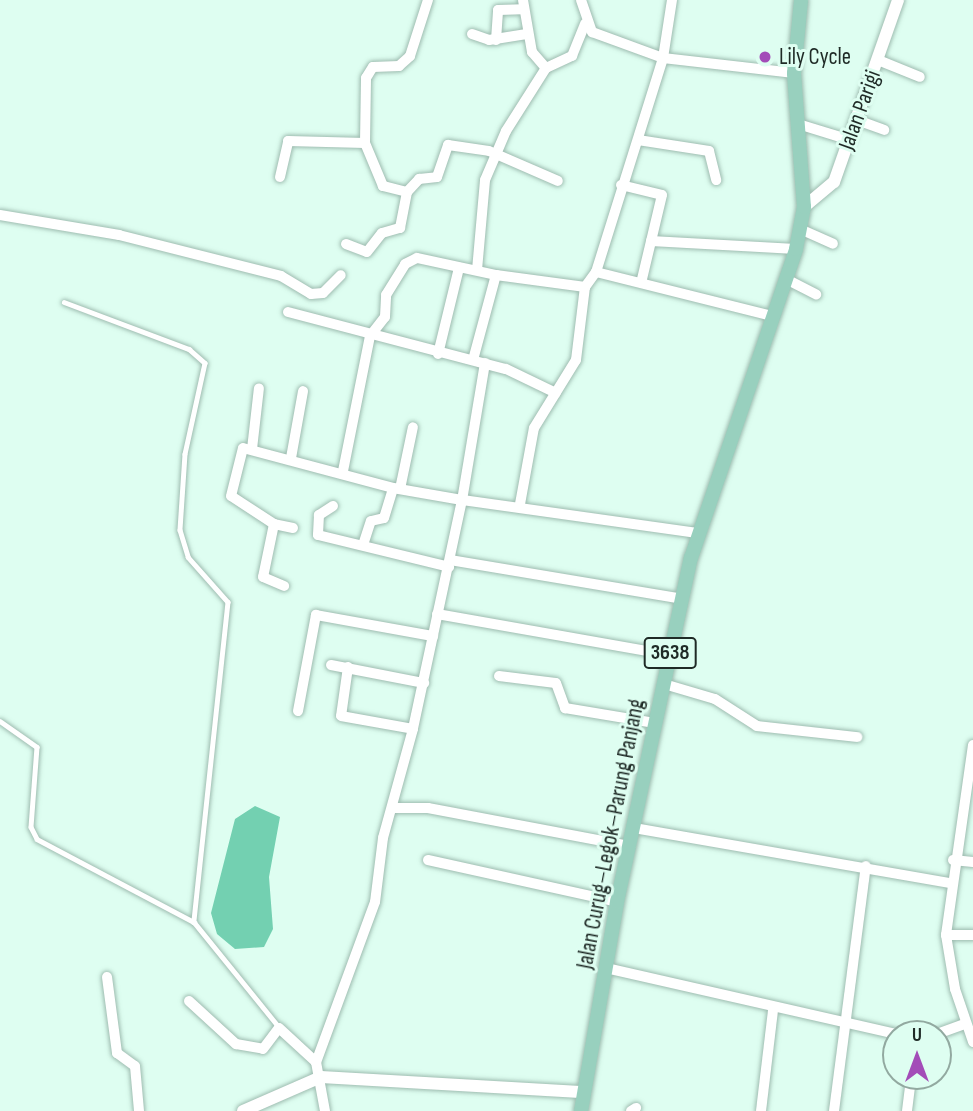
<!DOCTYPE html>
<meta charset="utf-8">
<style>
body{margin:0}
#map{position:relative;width:973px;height:1111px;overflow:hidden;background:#defef1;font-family:"Sofia Sans Condensed",sans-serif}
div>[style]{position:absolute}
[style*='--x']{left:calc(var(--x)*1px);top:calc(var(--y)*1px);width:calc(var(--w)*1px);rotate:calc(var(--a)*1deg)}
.water>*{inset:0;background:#73d0b1}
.roads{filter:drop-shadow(0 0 2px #9ebcb0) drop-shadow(0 0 2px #9ebcb0)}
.lane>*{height:4.5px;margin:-2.25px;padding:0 2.25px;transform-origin:2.25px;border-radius:2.25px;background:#fff}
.street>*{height:10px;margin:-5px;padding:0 5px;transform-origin:5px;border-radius:5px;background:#fff}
.secondary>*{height:12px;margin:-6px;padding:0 6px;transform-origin:6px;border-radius:6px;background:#fff}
.primary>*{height:14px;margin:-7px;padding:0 7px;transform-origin:7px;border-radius:7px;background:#98d0be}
.dots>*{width:19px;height:19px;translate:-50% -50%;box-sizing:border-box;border:4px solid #defef1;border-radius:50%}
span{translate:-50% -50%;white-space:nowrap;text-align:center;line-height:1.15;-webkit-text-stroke:6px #defef1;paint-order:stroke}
.shield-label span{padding:2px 5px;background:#defef1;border:2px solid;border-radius:5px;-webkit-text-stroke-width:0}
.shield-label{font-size:21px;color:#1f2a26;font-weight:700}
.poi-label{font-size:23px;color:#1f2a26}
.left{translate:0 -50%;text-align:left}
.street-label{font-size:23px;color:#1f2a26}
.north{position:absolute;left:882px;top:1020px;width:70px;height:70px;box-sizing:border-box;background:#defef1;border:2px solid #92a9a0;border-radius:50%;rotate:0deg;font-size:19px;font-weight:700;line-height:28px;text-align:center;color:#1f2a26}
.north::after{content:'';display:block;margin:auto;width:24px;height:32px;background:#a34cb8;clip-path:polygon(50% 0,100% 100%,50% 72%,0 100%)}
</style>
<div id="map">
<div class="water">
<div style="clip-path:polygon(255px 806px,280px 817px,269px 877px,273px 929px,264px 947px,235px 949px,217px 934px,211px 913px,235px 819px)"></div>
</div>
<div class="roads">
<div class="lane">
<div style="--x:64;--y:302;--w:134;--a:20.6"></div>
<div style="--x:189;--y:349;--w:21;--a:41"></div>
<div style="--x:205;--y:363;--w:93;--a:102.4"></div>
<div style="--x:185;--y:454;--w:76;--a:93.8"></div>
<div style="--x:180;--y:530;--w:28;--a:73"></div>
<div style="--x:188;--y:557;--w:60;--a:48.4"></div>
<div style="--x:228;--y:602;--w:322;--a:96.1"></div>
<div style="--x:0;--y:721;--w:45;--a:35.1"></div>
<div style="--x:37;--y:747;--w:80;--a:94.3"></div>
<div style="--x:31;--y:827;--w:13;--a:63"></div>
<div style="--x:37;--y:839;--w:178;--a:27.9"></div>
<div style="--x:194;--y:922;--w:135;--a:51"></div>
</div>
<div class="street">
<div style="--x:523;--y:0;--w:53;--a:80.2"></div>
<div style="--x:532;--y:52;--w:21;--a:49"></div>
<div style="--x:546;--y:68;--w:29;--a:-25"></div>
<div style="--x:572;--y:56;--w:35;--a:-68"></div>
<div style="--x:581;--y:0;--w:34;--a:71"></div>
<div style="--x:592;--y:32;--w:76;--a:20.1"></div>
<div style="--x:663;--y:58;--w:132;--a:6.5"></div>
<div style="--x:472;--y:34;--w:18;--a:19"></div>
<div style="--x:489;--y:40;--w:38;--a:-9"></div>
<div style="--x:496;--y:40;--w:30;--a:-86"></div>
<div style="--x:498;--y:10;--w:24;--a:-2"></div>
<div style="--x:878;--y:60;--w:45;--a:22"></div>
<div style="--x:857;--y:120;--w:29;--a:20"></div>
<div style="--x:798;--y:124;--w:54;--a:17.1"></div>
<div style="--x:638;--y:140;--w:72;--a:8.8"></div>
<div style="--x:709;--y:151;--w:30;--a:76"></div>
<div style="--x:280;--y:177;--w:37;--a:-77"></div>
<div style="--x:288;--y:141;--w:77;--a:1.5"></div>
<div style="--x:621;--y:185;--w:42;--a:13.7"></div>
<div style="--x:662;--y:195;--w:90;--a:103.4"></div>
<div style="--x:407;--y:192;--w:25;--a:-166"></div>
<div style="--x:383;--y:186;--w:47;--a:-112.7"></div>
<div style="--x:365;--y:143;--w:65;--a:-89.1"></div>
<div style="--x:366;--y:78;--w:13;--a:-58"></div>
<div style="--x:373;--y:67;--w:26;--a:-2"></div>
<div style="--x:399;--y:66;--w:15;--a:-42"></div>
<div style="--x:410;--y:56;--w:59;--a:-72.2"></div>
<div style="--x:0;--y:215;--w:121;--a:9.5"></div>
<div style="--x:119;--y:235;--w:167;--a:14.2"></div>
<div style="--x:281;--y:276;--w:35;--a:31"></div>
<div style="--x:311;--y:294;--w:12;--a:-5"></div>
<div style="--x:323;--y:293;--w:25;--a:-45"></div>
<div style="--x:800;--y:229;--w:36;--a:24"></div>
<div style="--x:651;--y:241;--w:145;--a:3.2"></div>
<div style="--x:346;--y:244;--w:22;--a:21"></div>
<div style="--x:367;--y:252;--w:24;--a:-52"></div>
<div style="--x:382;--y:233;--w:19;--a:-16"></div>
<div style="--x:400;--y:228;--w:37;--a:-79"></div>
<div style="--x:407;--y:192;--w:18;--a:-47"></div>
<div style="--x:419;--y:179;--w:18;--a:-6"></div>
<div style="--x:437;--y:177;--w:34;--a:-71"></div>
<div style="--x:448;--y:145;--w:41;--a:8.3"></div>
<div style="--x:489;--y:151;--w:75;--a:23.5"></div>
<div style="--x:477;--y:270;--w:90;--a:-84.9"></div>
<div style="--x:485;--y:180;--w:53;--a:-66.8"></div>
<div style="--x:506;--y:131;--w:75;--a:-57.6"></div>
<div style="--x:596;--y:272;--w:182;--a:14"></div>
<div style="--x:786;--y:279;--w:34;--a:27"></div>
<div style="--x:288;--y:312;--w:225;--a:14.7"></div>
<div style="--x:506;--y:369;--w:55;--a:25.6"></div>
<div style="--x:438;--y:354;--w:89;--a:-76.3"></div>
<div style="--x:473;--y:360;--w:88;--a:-74.9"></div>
<div style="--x:496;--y:275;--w:90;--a:7.7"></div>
<div style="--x:585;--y:287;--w:19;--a:-54"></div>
<div style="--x:596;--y:272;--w:224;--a:-72.6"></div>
<div style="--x:663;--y:58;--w:59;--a:-81.2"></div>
<div style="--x:485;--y:363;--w:139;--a:99.5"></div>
<div style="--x:462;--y:500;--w:238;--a:8"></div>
<div style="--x:252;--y:449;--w:61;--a:-83.5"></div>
<div style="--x:291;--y:458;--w:68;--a:-79.8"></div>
<div style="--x:343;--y:471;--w:138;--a:-78.7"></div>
<div style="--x:370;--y:336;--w:24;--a:-52"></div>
<div style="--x:385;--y:317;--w:22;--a:-87"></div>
<div style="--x:386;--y:295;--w:36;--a:-58"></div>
<div style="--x:405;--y:264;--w:13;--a:-27"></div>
<div style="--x:417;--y:258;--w:81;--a:12.1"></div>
<div style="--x:400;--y:489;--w:63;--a:-78.2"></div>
<div style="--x:520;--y:504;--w:77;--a:-79.6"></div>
<div style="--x:534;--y:428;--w:80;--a:-58.3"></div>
<div style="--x:576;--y:360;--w:74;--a:-83"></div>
<div style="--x:333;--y:506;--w:17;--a:147"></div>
<div style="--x:319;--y:515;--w:20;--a:93"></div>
<div style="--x:318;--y:535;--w:135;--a:13.7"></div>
<div style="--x:274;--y:524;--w:54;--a:101.7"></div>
<div style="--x:263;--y:577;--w:23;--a:23"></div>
<div style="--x:293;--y:528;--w:19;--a:-168"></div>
<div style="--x:274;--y:524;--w:51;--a:-146.9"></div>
<div style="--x:231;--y:496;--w:49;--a:-76"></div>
<div style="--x:243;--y:448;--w:155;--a:14.9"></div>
<div style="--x:393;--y:488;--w:70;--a:9.9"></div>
<div style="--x:462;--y:500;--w:234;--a:102.1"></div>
<div style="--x:413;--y:729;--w:113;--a:105.4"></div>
<div style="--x:383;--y:838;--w:64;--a:97.1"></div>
<div style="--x:375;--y:902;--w:171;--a:110.2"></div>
<div style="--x:316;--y:1062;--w:50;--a:79.6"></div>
<div style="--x:363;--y:545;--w:25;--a:-72"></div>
<div style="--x:371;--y:521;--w:13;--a:-13"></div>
<div style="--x:384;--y:518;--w:31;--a:-73"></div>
<div style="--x:450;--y:560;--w:235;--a:9.5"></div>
<div style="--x:437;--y:614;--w:237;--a:10"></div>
<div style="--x:331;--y:665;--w:95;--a:11"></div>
<div style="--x:348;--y:667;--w:49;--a:98.1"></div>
<div style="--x:341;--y:716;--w:73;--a:10.2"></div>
<div style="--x:499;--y:676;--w:57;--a:7"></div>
<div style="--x:556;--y:683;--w:27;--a:70"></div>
<div style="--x:565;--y:708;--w:91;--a:9.5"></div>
<div style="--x:664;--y:684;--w:53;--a:16.4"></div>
<div style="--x:715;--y:699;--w:50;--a:32.7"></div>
<div style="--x:757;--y:726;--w:101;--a:6.3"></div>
<div style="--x:298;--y:711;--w:98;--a:-79.4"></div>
<div style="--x:316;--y:615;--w:119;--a:10.2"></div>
<div style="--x:973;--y:745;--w:192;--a:98.1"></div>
<div style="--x:946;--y:935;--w:55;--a:80.5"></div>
<div style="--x:955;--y:989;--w:56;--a:71.2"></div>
<div style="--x:392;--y:808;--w:36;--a:0"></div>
<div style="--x:428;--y:808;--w:206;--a:10.7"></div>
<div style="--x:634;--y:828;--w:321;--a:9.9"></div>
<div style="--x:428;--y:860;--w:194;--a:12.5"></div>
<div style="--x:953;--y:860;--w:20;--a:6"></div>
<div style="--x:946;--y:935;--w:27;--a:0"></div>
<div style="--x:606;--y:968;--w:297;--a:12.8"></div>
<div style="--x:107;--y:977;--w:77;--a:82.5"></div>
<div style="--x:117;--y:1053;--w:22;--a:36"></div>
<div style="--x:135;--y:1066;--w:45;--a:84.9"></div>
<div style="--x:189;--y:1001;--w:64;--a:42.5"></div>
<div style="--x:236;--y:1044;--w:27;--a:10"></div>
<div style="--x:263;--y:1049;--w:26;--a:-53"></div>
<div style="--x:279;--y:1028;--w:50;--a:42.6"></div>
<div style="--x:937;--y:1034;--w:30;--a:-20"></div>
<div style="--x:631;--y:1111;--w:6;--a:-31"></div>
<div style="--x:761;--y:1111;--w:102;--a:-83.2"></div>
<div style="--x:834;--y:1111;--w:247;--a:-82.6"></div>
<div style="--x:907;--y:1111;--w:35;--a:-83"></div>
</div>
<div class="secondary">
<div style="--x:804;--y:207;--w:39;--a:-40"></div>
<div style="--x:834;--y:182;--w:193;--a:-70.6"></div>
<div style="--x:243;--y:1111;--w:85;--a:-23.6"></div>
<div style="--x:321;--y:1077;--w:264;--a:3.3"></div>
</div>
<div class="primary">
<div style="--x:581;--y:1111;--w:212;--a:-80.2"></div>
<div style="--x:617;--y:902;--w:352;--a:-77.9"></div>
<div style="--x:691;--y:558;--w:326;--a:-71.2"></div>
<div style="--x:796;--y:249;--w:43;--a:-79.2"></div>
<div style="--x:804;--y:207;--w:134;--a:-94.3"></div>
<div style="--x:794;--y:73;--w:73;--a:-84.5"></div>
</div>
</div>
<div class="dots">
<div style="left:765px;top:57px;background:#a34cb8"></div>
</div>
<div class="shield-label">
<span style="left:670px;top:653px">3638</span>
</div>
<div class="poi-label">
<span class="left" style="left:779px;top:57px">Lily Cycle</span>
</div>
<div class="street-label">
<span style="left:860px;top:110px;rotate:-70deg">Jalan Parigi</span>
<span style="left:611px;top:834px;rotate:-79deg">Jalan Curug–Legok–Parung Panjang</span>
</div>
<div class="north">U</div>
</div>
